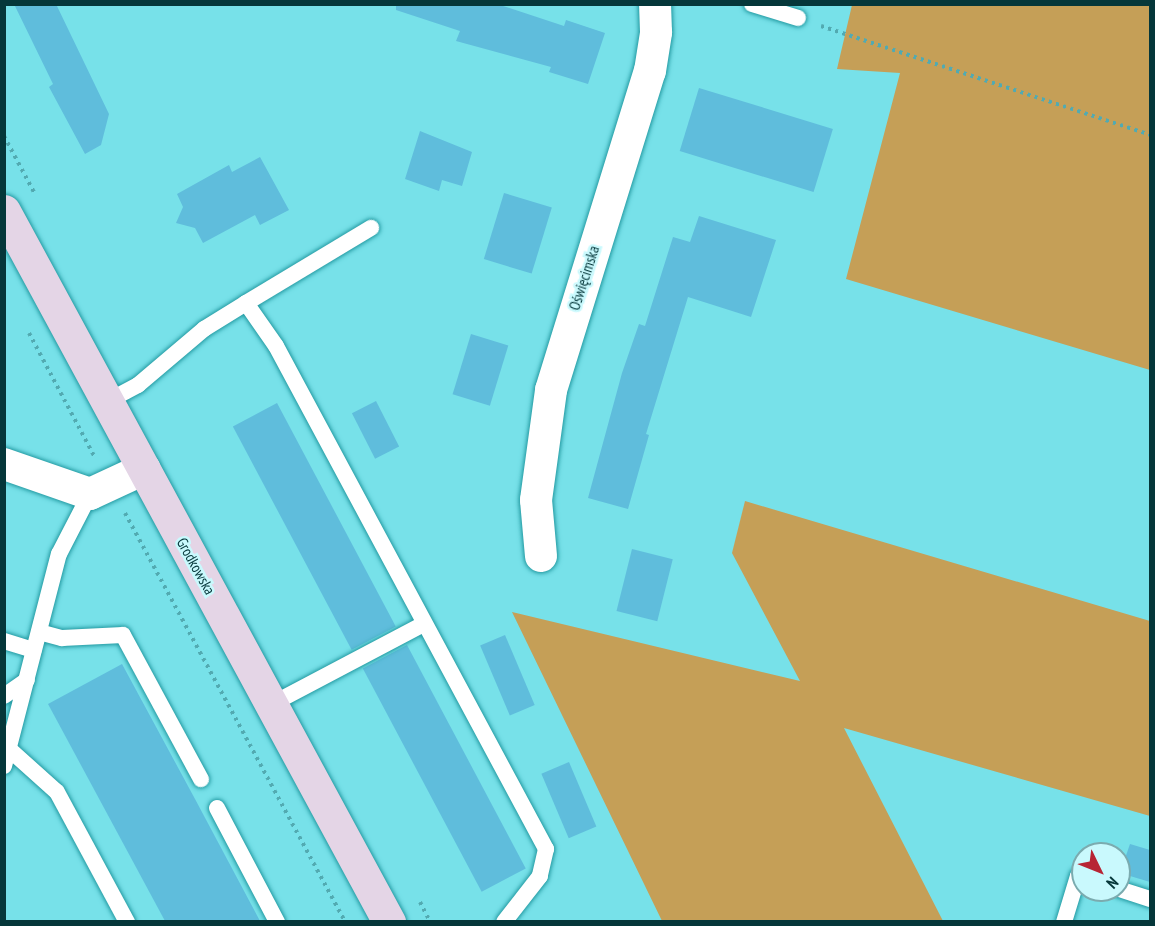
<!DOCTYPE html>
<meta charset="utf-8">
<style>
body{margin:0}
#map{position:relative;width:1155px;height:926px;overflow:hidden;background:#77e1e9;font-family:"PT Sans Narrow",sans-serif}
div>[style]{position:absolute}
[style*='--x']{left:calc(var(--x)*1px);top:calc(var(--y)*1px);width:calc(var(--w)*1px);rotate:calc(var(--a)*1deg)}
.green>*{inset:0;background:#c59f57}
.building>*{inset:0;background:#5fbddc;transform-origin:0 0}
.path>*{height:4px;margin-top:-2px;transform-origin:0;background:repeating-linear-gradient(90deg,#52aab1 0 3px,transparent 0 7.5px)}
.roads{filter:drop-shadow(0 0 2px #239aa2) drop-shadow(0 0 2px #239aa2)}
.service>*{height:16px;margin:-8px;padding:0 8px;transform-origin:8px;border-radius:8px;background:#fff}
.minor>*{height:32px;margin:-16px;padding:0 16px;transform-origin:16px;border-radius:16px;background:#fff}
.secondary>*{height:33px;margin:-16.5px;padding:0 16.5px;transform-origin:16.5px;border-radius:16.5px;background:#e4d5e6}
span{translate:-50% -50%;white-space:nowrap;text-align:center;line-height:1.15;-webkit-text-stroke:5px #c9f9fd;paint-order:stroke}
.street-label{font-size:15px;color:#05373a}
.frame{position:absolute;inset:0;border:6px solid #05373a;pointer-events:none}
.north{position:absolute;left:1071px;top:842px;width:60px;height:60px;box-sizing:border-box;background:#c9f9fd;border:2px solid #7babaf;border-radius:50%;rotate:133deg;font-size:16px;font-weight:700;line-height:24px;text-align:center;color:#05373a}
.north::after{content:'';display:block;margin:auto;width:21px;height:27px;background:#b72534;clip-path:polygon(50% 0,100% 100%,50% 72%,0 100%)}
</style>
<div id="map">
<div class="green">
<div style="clip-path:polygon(852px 5px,1150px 5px,1150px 370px,846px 279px,900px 73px,837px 69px)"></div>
<div style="clip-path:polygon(745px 501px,1150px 621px,1150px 816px,844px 728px,943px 921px,662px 921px,512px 612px,800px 681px,732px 553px)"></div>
</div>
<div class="building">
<div style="clip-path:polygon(14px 4px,56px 4px,109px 114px,101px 145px,85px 154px,49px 87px,53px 84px)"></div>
<div style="clip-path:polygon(396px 4px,497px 4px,564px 26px,566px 20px,605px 33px,588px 84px,549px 72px,551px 67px,456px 41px,460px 31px,396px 10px)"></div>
<div style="left:699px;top:88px;width:140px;height:66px;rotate:17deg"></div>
<div style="clip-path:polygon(420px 131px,472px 152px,462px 186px,442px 180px,439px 191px,405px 179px)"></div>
<div style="clip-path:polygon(260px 157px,289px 210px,260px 225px,255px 215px,203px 243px,195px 228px,176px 223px,183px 207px,177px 194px,229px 165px,232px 172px)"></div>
<div style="left:504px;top:193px;width:50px;height:69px;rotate:17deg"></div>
<div style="clip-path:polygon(699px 216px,776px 240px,751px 317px,688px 297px,646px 434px,649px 435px,628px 509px,588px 498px,622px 373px,639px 324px,645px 326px,673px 237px,690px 242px)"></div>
<div style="left:471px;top:334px;width:39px;height:63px;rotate:17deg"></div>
<div style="left:376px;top:401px;width:51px;height:27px;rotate:63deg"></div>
<div style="left:277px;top:403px;width:253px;height:50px;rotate:62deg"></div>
<div style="left:632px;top:549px;width:42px;height:64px;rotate:14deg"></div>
<div style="left:505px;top:635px;width:76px;height:27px;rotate:67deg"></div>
<div style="left:407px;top:645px;width:253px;height:50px;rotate:62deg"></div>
<div style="clip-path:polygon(122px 664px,195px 799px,260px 921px,165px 921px,48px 704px)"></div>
<div style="left:569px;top:762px;width:70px;height:30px;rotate:67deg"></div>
<div style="clip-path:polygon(1130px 844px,1150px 850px,1150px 882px,1120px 873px)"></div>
</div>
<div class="path">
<div style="--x:821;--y:26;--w:347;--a:18.3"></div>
<div style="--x:4;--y:136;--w:66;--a:61.9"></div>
<div style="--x:29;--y:333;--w:139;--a:62.1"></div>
<div style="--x:125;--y:513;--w:464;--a:61.7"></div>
<div style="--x:420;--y:902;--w:22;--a:63"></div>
</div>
<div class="roads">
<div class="service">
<div style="--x:752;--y:4;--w:48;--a:16.9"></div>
<div style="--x:246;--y:303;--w:146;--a:-31"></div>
<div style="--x:108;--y:401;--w:34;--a:-28"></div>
<div style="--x:138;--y:385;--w:87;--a:-40.3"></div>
<div style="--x:204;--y:329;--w:49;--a:-31.8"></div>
<div style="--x:246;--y:303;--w:52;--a:55.1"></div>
<div style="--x:276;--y:346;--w:571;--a:61.77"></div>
<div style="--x:546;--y:849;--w:28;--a:103"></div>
<div style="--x:540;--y:876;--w:58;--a:128"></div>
<div style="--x:39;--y:632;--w:24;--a:15"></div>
<div style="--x:62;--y:638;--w:61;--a:-2.8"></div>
<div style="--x:123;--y:635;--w:164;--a:61.6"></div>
<div style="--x:4;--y:641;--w:31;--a:17"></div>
<div style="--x:4;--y:696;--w:28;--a:-35"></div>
<div style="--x:272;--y:704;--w:172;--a:-27.8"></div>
<div style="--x:9;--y:749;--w:64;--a:41.9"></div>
<div style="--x:57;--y:792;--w:148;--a:61.7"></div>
<div style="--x:4;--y:766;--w:219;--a:-75.5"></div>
<div style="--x:59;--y:554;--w:68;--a:-62.7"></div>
<div style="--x:217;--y:808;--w:129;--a:62.2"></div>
<div style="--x:1119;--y:889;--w:33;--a:18"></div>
<div style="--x:1064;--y:922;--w:48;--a:-73.1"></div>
<div style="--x:1078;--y:876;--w:5;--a:22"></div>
</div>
<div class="minor">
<div style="--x:4;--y:464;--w:91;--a:19.2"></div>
<div style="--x:90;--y:494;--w:60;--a:-24.8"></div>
<div style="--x:541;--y:556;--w:56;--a:-95.1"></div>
<div style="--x:536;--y:500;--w:111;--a:-82.2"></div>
<div style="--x:551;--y:390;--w:334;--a:-72.8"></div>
<div style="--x:650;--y:71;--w:39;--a:-81"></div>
<div style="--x:656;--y:32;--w:28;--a:-92"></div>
</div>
<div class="secondary">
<div style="--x:4;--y:211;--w:809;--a:61.56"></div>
</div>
</div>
<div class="street-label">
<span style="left:584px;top:278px;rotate:-72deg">Oświęcimska</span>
<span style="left:196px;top:566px;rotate:61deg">Grodkowska</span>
</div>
<div class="frame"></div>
<div class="north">N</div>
</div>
